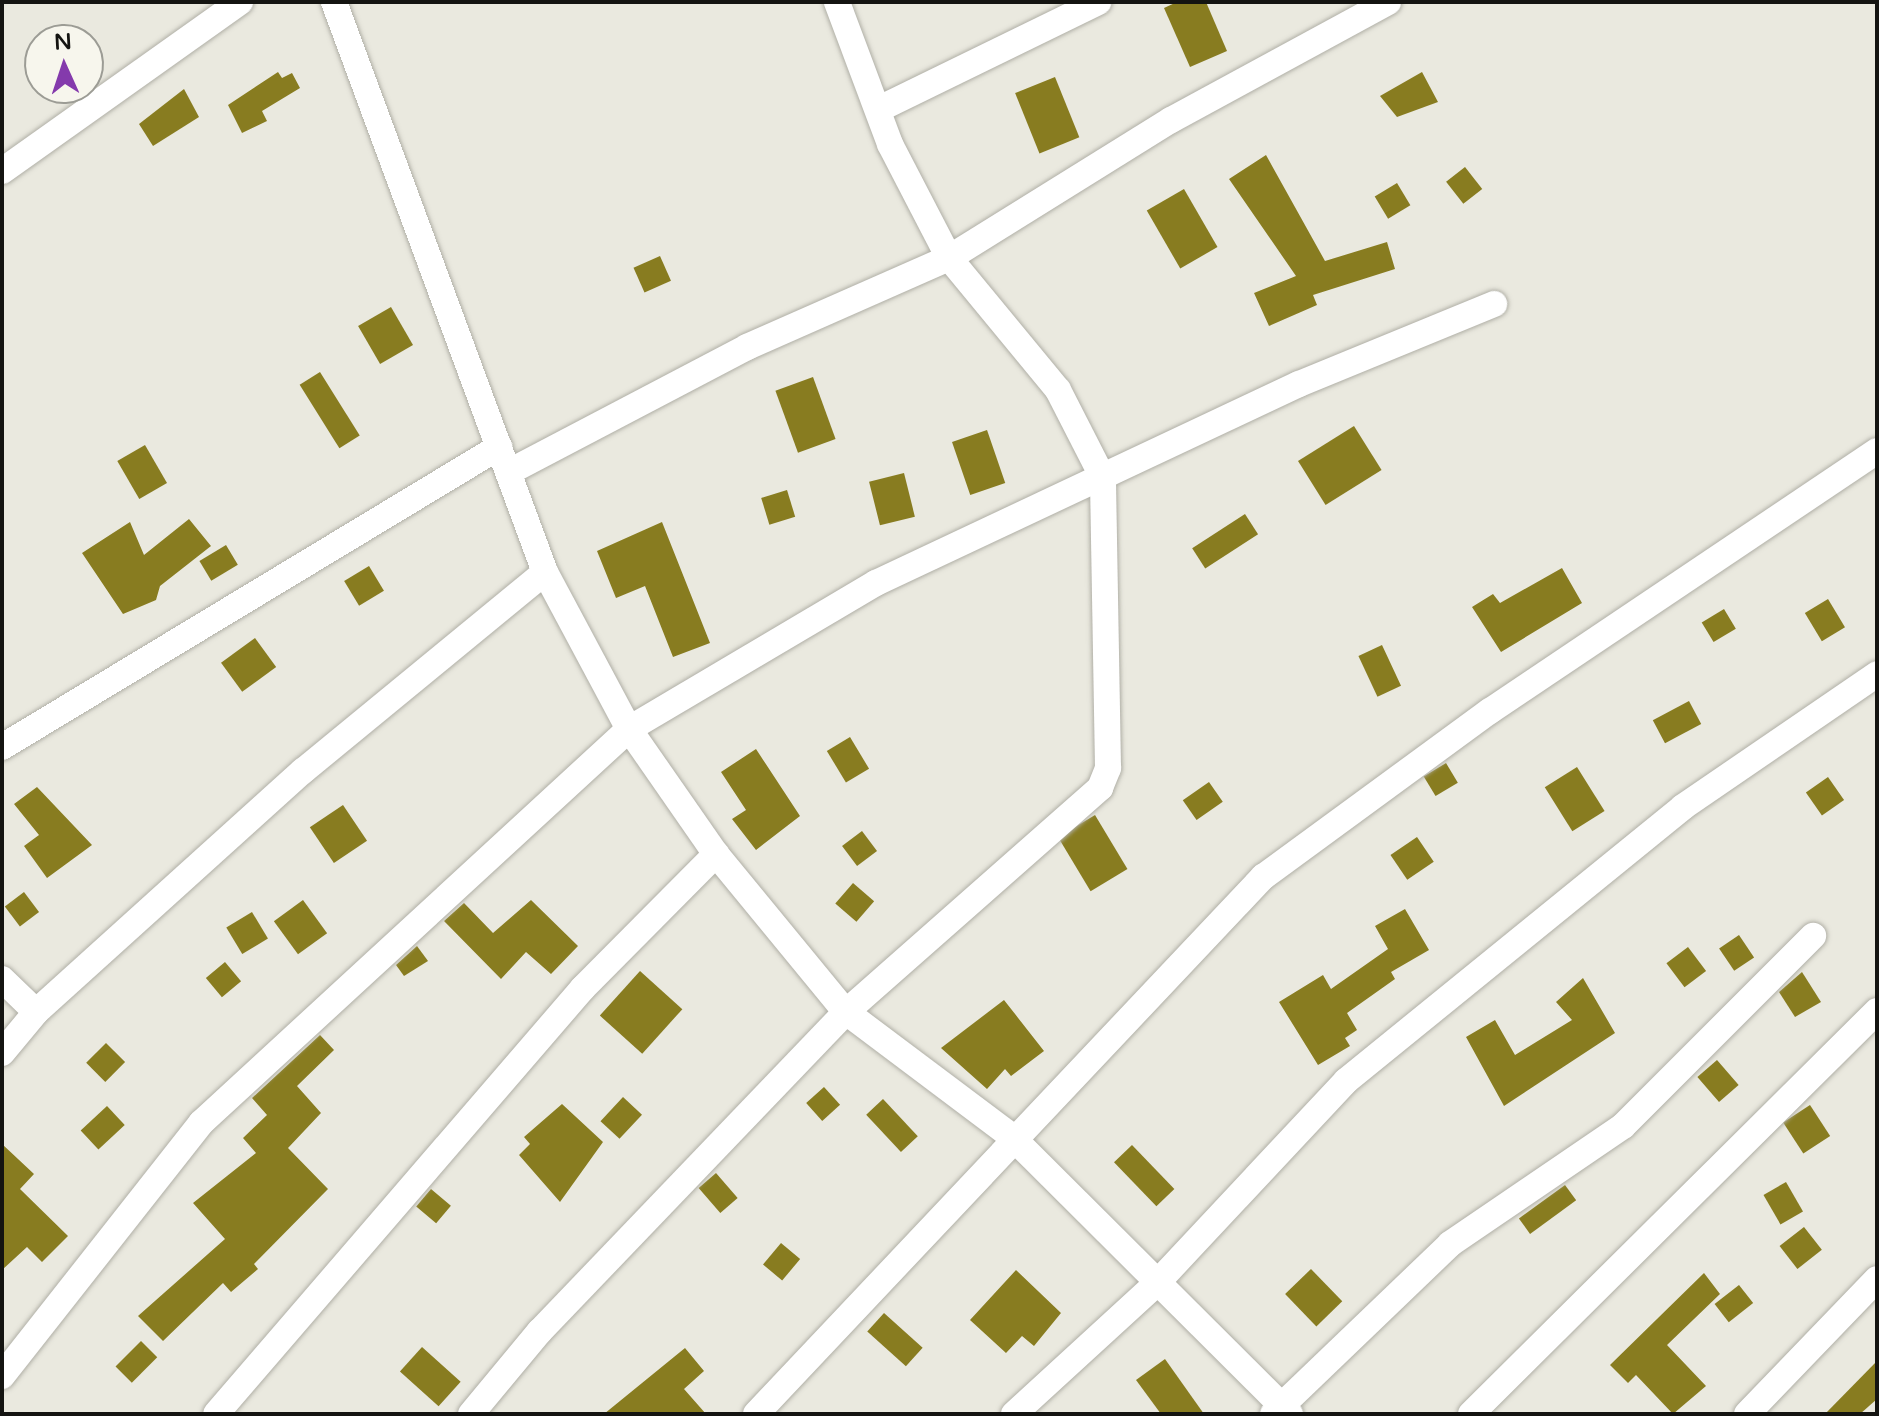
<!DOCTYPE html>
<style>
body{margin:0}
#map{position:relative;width:1879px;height:1416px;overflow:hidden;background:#eae9df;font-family:"Varela Round",sans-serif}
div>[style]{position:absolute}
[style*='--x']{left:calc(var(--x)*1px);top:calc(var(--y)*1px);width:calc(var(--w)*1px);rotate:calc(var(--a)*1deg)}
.building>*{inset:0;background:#887c20;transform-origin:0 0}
.roads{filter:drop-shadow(0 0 2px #b0afa6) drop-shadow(0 0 2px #b0afa6)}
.street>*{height:26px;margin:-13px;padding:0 13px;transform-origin:13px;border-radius:13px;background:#fff}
span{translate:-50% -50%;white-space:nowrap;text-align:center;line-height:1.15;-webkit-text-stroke:8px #f7f6ed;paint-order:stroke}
.frame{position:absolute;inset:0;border:4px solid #141411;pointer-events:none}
.north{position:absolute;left:24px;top:24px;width:80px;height:80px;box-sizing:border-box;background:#f7f6ed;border:2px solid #9c9c95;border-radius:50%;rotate:357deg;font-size:22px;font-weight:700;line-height:32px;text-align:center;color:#141411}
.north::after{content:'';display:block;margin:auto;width:28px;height:36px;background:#843aac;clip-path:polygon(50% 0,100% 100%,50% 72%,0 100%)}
</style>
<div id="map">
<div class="building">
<div style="clip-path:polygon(1177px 2px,1206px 2px,1227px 51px,1190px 67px,1164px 8px)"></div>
<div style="clip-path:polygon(278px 72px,282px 78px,292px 73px,300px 88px,262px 111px,267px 121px,242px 133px,228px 105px)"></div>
<div style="clip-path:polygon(1422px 72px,1438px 102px,1397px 117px,1380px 96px)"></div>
<div style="left:1055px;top:77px;width:65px;height:43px;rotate:68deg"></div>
<div style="clip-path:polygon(184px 89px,199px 117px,153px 146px,139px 124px)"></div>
<div style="clip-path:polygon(1266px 155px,1325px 261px,1387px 242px,1395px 269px,1313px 295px,1317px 305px,1269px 326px,1254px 293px,1296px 276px,1229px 179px)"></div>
<div style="left:1465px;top:167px;width:28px;height:24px;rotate:52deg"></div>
<div style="left:1397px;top:183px;width:26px;height:26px;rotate:59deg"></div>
<div style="left:1184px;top:189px;width:67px;height:43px;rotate:60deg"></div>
<div style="left:660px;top:256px;width:27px;height:29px;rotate:66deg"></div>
<div style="left:391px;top:307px;width:44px;height:38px;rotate:60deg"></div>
<div style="left:320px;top:372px;width:75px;height:24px;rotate:58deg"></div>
<div style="left:813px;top:377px;width:66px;height:40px;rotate:70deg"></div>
<div style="left:1354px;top:426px;width:52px;height:66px;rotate:58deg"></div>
<div style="left:987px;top:430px;width:56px;height:37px;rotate:71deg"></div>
<div style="left:145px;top:445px;width:44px;height:32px;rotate:60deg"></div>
<div style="left:904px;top:473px;width:45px;height:36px;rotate:76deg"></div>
<div style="left:787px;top:490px;width:28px;height:27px;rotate:73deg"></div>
<div style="left:1245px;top:514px;width:24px;height:63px;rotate:57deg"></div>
<div style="clip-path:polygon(189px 519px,211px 546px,160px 586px,156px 600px,123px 614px,82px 553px,130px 522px,144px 555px)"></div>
<div style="clip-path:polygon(662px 522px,710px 643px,673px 657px,645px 586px,616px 598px,597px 551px)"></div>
<div style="left:226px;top:545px;width:23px;height:31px;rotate:59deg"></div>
<div style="left:369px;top:566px;width:29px;height:29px;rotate:59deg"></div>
<div style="clip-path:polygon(1562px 568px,1582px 603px,1501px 652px,1472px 607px,1493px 594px,1500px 603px)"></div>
<div style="left:1828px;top:599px;width:33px;height:27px;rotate:59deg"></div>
<div style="left:1724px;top:609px;width:23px;height:26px;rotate:59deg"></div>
<div style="left:255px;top:638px;width:36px;height:42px;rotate:54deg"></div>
<div style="left:1382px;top:645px;width:45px;height:26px;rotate:65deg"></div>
<div style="left:1689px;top:701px;width:26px;height:41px;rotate:62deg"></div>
<div style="left:850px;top:737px;width:37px;height:27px;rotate:59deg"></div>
<div style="clip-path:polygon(756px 749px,800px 816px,756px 850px,732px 819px,746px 810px,721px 772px)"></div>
<div style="left:1446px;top:763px;width:23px;height:26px;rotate:59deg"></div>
<div style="left:1577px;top:767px;width:52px;height:38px;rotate:58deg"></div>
<div style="left:1828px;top:777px;width:28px;height:27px;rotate:55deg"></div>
<div style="left:1209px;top:782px;width:24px;height:32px;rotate:55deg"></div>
<div style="clip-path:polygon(37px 787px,92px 845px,47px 878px,24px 846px,39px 835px,14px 804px)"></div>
<div style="left:343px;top:805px;width:43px;height:40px;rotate:56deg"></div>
<div style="left:1095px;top:815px;width:63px;height:43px;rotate:59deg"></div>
<div style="left:862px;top:831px;width:25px;height:25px;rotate:53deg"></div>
<div style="left:1417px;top:837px;width:30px;height:32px;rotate:56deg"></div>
<div style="left:853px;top:883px;width:28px;height:27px;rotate:41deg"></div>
<div style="left:24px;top:892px;width:25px;height:24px;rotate:53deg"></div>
<div style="left:303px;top:900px;width:41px;height:36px;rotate:54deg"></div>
<div style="clip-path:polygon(531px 900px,578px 946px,551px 974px,526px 952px,501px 979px,444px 921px,464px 903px,493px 933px)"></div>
<div style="clip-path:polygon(1405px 909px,1429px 950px,1391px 972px,1395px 979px,1347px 1013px,1357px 1030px,1345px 1038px,1350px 1046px,1318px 1065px,1279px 1002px,1323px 975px,1331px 989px,1388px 949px,1375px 926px)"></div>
<div style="left:252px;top:912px;width:31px;height:30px;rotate:59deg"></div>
<div style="left:1739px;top:935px;width:27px;height:24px;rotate:56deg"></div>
<div style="clip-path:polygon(417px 946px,428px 961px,404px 976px,396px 965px)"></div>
<div style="left:1688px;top:947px;width:30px;height:27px;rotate:53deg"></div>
<div style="left:225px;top:962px;width:25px;height:25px;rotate:50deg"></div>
<div style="left:640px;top:971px;width:57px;height:60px;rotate:42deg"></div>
<div style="clip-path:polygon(1802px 972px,1821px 1002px,1795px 1017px,1779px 992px)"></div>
<div style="clip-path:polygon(1583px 978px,1615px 1033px,1504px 1106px,1466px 1037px,1495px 1020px,1515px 1055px,1572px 1020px,1556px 1002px)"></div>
<div style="clip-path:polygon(1004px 1000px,1044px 1051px,1011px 1076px,1005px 1069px,987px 1089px,941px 1048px)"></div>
<div style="clip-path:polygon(320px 1035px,334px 1050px,297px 1086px,321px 1113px,288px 1148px,328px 1189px,254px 1264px,258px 1269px,231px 1292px,223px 1283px,163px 1341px,138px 1316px,225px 1239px,193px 1203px,256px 1153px,243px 1138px,267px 1115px,252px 1098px)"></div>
<div style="left:106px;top:1043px;width:27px;height:28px;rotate:45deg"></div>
<div style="left:1717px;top:1060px;width:33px;height:26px;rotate:49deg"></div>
<div style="left:824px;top:1087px;width:24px;height:24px;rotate:48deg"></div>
<div style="left:623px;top:1097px;width:26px;height:33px;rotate:43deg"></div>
<div style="left:883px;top:1099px;width:51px;height:23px;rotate:47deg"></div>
<div style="clip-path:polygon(562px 1104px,603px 1142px,560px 1202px,519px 1155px,530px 1144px,524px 1137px)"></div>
<div style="left:1810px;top:1105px;width:37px;height:32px;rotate:57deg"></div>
<div style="left:107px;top:1106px;width:26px;height:36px;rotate:47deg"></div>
<div style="clip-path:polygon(2px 1144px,34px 1174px,20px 1189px,68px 1236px,42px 1262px,27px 1247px,2px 1270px)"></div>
<div style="left:1132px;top:1145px;width:61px;height:25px;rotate:46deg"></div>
<div style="left:716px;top:1173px;width:33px;height:23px;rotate:49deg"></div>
<div style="left:1786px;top:1182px;width:34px;height:26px;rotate:60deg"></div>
<div style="left:1565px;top:1185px;width:19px;height:57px;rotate:54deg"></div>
<div style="left:431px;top:1189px;width:26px;height:23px;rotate:40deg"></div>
<div style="left:1804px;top:1227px;width:29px;height:31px;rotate:52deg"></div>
<div style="left:781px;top:1243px;width:25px;height:28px;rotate:40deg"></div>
<div style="left:1311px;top:1269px;width:45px;height:36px;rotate:46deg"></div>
<div style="clip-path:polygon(1016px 1270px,1061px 1313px,1034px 1346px,1022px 1336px,1006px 1353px,970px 1320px)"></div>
<div style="clip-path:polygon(1704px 1273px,1720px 1294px,1667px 1345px,1706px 1386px,1673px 1414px,1636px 1375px,1628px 1383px,1610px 1365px)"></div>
<div style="left:1739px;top:1285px;width:23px;height:31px;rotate:52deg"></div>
<div style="left:884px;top:1313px;width:52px;height:25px;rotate:42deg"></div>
<div style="left:141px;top:1341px;width:23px;height:36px;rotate:45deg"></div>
<div style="left:422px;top:1347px;width:52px;height:33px;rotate:42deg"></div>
<div style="clip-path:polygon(685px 1348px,704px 1371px,684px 1389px,706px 1414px,604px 1414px)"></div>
<div style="clip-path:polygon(1165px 1359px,1204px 1414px,1161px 1414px,1136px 1380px)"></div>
<div style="clip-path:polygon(1877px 1361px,1877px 1399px,1860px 1414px,1825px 1414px)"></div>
</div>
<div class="roads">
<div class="street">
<div style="--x:334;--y:2;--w:608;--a:69.69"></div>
<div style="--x:545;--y:572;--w:178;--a:61.9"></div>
<div style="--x:629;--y:729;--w:152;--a:55.2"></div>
<div style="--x:716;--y:854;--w:205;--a:50.6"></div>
<div style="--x:846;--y:1012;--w:206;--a:36.9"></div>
<div style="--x:1011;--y:1136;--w:394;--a:44.9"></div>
<div style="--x:879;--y:109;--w:244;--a:-26"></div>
<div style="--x:2;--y:171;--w:292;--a:-35.4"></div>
<div style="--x:509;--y:472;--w:269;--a:-27.7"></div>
<div style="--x:747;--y:347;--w:221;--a:-23.8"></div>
<div style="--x:949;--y:258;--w:261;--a:-31.9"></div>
<div style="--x:1171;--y:120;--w:247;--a:-28.5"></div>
<div style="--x:2;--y:747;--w:581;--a:-31.12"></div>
<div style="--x:2;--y:979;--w:47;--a:44.1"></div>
<div style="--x:2;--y:1053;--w:53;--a:-50.3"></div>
<div style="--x:36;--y:1012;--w:360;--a:-42.1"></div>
<div style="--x:303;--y:771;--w:313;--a:-39.4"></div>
<div style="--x:2;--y:1376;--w:322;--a:-51.8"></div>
<div style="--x:201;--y:1123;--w:582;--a:-42.63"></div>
<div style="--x:629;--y:729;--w:287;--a:-30.6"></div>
<div style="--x:876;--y:583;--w:467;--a:-25.2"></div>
<div style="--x:1299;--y:384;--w:211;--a:-22.3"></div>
<div style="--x:216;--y:1414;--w:562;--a:-49.26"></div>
<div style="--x:583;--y:988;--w:189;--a:-45.2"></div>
<div style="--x:471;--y:1414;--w:108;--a:-50.3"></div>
<div style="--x:540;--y:1331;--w:442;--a:-46.2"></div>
<div style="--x:846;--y:1012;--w:339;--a:-41.4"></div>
<div style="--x:1100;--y:788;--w:22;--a:-68"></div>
<div style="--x:1108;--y:768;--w:290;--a:-91"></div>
<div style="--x:1103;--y:478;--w:99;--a:-117.1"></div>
<div style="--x:1058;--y:390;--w:171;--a:-129.5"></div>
<div style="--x:949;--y:258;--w:128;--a:-117.4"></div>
<div style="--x:890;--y:144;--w:152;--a:-110.5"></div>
<div style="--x:756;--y:1414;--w:739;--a:-46.65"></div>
<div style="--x:1263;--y:877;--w:281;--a:-36.2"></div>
<div style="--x:1490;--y:711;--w:466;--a:-33.9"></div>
<div style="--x:1014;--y:1414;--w:193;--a:-42.5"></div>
<div style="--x:1156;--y:1284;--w:278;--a:-46.9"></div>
<div style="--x:1346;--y:1081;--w:434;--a:-39.1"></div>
<div style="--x:1683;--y:807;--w:235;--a:-34.4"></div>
<div style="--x:1273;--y:1414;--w:245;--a:-43.8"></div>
<div style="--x:1450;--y:1244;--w:209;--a:-34.3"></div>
<div style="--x:1623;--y:1126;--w:269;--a:-45"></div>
<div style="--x:1471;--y:1414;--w:572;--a:-44.79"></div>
<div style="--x:1747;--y:1414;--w:187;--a:-46.1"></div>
</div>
</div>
<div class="frame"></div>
<div class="north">N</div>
</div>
